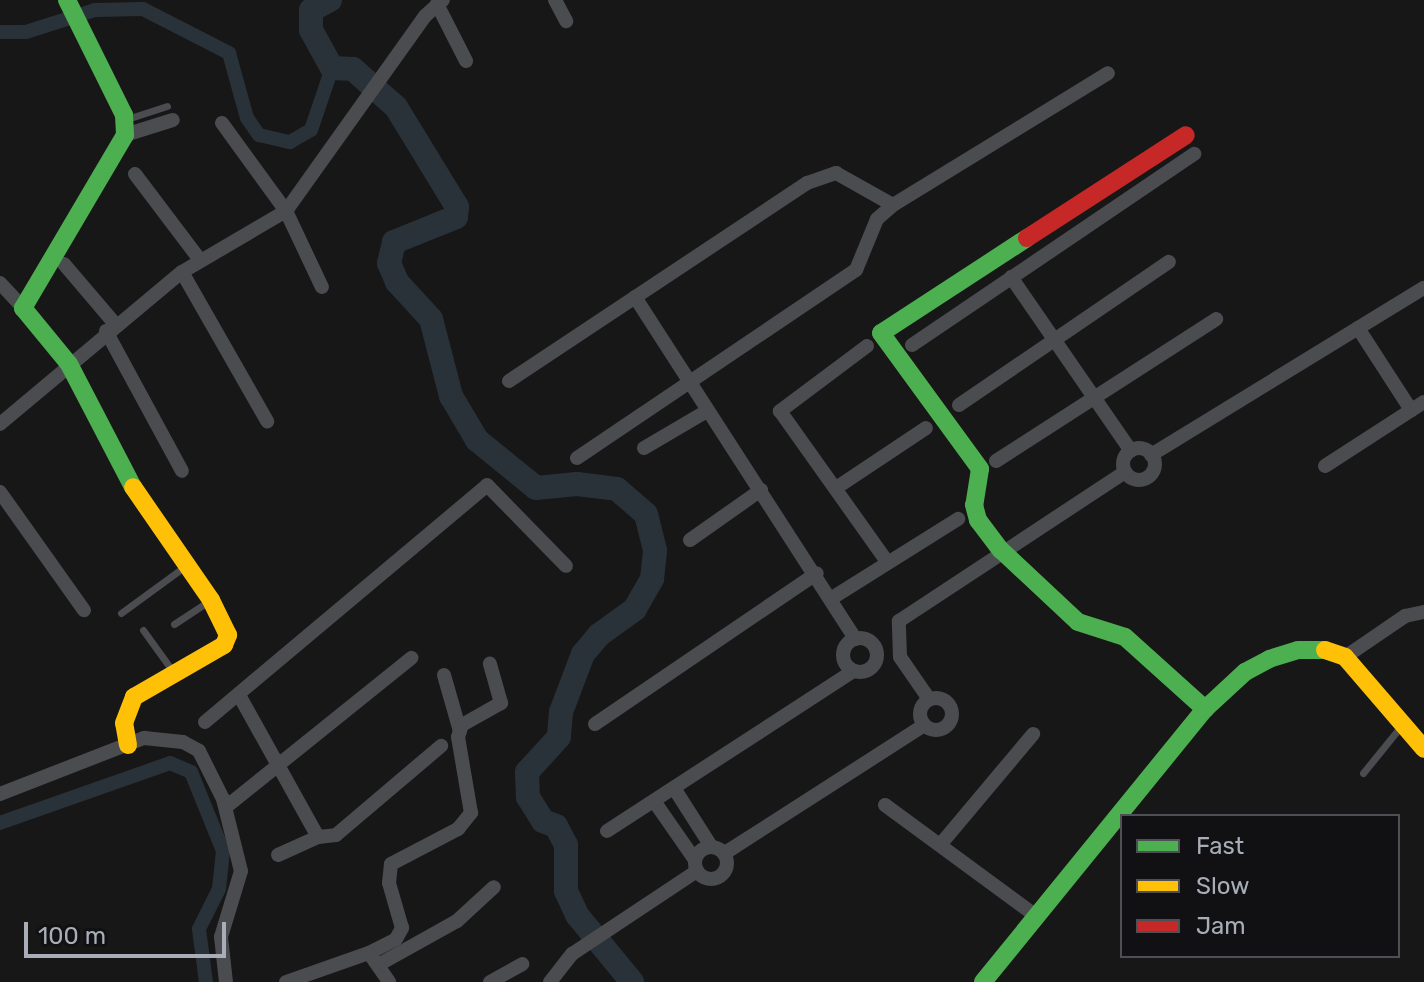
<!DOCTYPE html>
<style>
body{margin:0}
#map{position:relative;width:1424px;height:982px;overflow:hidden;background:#171717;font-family:Rubik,sans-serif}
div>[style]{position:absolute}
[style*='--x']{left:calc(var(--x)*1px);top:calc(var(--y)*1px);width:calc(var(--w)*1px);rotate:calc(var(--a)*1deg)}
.canal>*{height:14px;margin:-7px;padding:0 7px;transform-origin:7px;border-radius:7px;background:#2a3239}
.river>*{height:24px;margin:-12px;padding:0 12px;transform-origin:12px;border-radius:12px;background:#2a3239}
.lane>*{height:7px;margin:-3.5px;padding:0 3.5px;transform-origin:3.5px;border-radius:3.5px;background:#4b4c50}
.street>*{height:14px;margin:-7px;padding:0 7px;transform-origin:7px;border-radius:7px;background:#4b4c50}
.street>.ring{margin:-7px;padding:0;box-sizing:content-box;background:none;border:14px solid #4b4c50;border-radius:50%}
.fast>*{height:18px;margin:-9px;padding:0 9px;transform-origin:9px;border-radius:9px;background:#4caf50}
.slow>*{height:18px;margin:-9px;padding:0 9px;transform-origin:9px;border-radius:9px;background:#ffc107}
.jam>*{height:18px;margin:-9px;padding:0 9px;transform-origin:9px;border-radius:9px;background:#c62828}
span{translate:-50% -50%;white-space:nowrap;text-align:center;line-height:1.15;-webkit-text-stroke:8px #111113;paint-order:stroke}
.legend{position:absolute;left:1120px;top:814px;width:280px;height:144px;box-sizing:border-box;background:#111113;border:2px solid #4d4f55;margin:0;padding:10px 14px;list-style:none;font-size:24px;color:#a8adb8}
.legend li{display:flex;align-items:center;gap:16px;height:40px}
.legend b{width:40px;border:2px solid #4d4f55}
.scale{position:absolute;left:24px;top:922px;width:202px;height:36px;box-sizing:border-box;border:4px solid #a8adb8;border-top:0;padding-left:10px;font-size:24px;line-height:28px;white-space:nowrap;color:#a8adb8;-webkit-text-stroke:6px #111113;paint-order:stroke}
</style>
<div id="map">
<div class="canal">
<div style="--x:0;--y:32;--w:26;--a:0"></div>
<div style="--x:26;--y:32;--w:72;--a:-17.7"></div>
<div style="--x:95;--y:10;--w:48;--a:-1.2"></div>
<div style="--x:143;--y:9;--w:97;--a:27.1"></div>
<div style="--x:229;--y:53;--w:67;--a:74.5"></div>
<div style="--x:247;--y:118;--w:21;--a:55"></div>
<div style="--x:259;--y:135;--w:32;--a:13"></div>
<div style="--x:290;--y:142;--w:24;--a:-30"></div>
<div style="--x:311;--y:130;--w:65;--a:-71.3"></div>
<div style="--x:0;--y:823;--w:180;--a:-19.4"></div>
<div style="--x:170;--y:763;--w:23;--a:23"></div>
<div style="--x:191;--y:772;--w:85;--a:67.9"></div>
<div style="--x:223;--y:851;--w:38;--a:96"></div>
<div style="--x:219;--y:889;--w:45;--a:116.6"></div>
<div style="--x:199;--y:929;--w:53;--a:82.5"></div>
</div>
<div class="river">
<div style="--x:330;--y:0;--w:21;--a:152"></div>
<div style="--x:311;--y:10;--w:20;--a:90"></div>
<div style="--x:311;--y:30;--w:43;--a:61.1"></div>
<div style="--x:332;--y:68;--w:21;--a:3"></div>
<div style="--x:353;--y:69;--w:57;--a:41.5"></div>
<div style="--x:396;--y:107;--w:117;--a:58.6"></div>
<div style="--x:457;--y:207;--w:10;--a:96"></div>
<div style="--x:456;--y:217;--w:67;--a:158"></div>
<div style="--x:394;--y:242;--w:22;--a:103"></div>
<div style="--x:389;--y:263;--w:21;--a:67"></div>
<div style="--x:397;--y:282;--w:50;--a:47.4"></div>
<div style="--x:431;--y:319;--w:80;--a:75.4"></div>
<div style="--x:451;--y:396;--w:51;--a:59.4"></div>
<div style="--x:477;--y:440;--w:76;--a:39.1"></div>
<div style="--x:536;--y:488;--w:41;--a:-5.6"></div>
<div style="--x:577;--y:484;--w:40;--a:7.1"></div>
<div style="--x:617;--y:489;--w:38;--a:41"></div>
<div style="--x:646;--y:514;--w:38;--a:76"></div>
<div style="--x:655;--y:551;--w:28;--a:96"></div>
<div style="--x:652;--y:579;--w:34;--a:120"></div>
<div style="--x:635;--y:609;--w:44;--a:144.2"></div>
<div style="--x:599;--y:635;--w:25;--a:130"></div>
<div style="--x:583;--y:654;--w:62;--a:110.8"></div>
<div style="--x:561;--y:712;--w:25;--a:95"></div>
<div style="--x:559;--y:737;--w:47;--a:132.4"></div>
<div style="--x:527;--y:772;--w:25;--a:88"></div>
<div style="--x:528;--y:797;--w:28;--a:58"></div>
<div style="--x:543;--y:821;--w:14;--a:21"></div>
<div style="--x:556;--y:826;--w:21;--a:62"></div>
<div style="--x:566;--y:845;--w:46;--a:90"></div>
<div style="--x:566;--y:891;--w:26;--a:65"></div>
<div style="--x:577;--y:915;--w:87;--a:50.6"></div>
</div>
<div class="lane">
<div style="--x:127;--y:119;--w:42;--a:-18"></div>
<div style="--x:121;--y:613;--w:78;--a:-36.1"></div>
<div style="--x:174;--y:624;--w:42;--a:-33.3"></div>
<div style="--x:143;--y:630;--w:53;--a:54.2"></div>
<div style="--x:1363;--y:773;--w:60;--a:-51"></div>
</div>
<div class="street">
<div style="--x:555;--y:0;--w:24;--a:62"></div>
<div style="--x:437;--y:4;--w:64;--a:63"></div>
<div style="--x:222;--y:123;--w:109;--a:54"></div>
<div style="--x:286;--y:211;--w:84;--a:64.7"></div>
<div style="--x:125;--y:135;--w:50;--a:-17.4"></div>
<div style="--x:135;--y:174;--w:108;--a:52.9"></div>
<div style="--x:64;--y:264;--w:79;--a:49.6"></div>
<div style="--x:182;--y:272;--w:172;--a:60.3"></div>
<div style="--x:1011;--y:277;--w:211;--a:55.4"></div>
<div style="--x:0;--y:283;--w:34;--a:47"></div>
<div style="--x:635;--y:297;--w:407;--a:57.2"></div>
<div style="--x:1358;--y:328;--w:98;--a:57.1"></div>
<div style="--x:106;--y:331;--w:159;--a:61.5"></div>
<div style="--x:912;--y:345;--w:341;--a:-34.1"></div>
<div style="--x:867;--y:346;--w:109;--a:143.2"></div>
<div style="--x:780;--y:411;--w:186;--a:54.6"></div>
<div style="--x:509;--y:381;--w:358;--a:-33.6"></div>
<div style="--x:807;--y:183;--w:31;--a:-19"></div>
<div style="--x:836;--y:173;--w:65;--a:29.3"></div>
<div style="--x:959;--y:405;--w:254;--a:-34.3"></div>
<div style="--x:0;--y:424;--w:237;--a:-39.9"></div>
<div style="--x:182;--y:272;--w:121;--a:-30.4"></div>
<div style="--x:286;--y:211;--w:239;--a:-54.5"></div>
<div style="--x:425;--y:16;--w:24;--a:-42"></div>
<div style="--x:644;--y:448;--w:73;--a:-30.4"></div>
<div class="ring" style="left:1123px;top:448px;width:18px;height:18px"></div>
<div style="--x:1151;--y:455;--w:320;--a:-31.5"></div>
<div style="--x:577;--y:458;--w:336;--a:-34"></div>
<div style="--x:856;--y:270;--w:55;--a:-67.6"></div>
<div style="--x:877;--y:219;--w:21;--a:-41"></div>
<div style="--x:893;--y:205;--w:252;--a:-31.5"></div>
<div style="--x:996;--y:461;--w:262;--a:-32.8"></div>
<div style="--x:1325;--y:466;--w:118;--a:-32.9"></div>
<div style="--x:836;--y:488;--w:108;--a:-33.7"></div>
<div style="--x:0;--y:492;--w:145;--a:54.6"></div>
<div style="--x:690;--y:540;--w:87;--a:-35.2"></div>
<div style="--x:832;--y:598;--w:149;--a:-32.1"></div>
<div class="ring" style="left:843px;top:638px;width:20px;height:20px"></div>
<div style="--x:1345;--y:657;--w:73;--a:-34.3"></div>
<div style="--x:1405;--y:616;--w:19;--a:-12"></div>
<div style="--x:444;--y:675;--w:58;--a:74.1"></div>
<div style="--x:239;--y:695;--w:162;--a:60.9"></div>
<div class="ring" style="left:920px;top:698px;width:18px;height:18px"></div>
<div style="--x:929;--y:699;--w:51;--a:-124.6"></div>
<div style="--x:900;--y:657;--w:36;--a:-92"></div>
<div style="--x:899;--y:621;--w:271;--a:-33.4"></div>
<div style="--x:205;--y:722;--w:368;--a:-40"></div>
<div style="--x:487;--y:485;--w:113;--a:45.7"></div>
<div style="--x:595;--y:724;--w:268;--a:-34.2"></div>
<div style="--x:674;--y:788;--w:69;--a:57.5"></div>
<div style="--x:0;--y:794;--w:155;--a:-21.3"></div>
<div style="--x:144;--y:738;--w:39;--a:6"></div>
<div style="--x:183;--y:742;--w:18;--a:29"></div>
<div style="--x:199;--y:751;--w:54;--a:63.4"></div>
<div style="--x:223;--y:799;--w:74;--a:76"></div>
<div style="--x:241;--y:871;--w:69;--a:106.9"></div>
<div style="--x:221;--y:937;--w:45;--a:83.7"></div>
<div style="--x:654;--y:801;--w:72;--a:55.2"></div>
<div style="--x:885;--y:805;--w:186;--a:36.3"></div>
<div style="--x:226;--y:807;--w:238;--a:-38.8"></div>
<div style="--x:607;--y:831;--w:293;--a:-33"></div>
<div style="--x:940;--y:845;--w:145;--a:-50"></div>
<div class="ring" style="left:695px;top:847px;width:18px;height:18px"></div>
<div style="--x:725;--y:853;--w:237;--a:-32.7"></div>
<div style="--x:278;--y:855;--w:44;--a:-24.2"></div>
<div style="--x:318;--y:837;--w:18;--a:-6"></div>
<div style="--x:336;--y:835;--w:138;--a:-40.3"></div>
<div style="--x:369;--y:953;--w:30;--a:-27"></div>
<div style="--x:396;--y:939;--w:13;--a:-61"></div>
<div style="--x:402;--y:928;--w:47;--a:-106.1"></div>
<div style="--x:389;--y:883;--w:19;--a:-84"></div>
<div style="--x:391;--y:864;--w:76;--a:-27.6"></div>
<div style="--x:458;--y:829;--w:21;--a:-51"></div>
<div style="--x:471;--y:813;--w:77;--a:-99.7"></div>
<div style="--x:458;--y:737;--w:13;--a:-72"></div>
<div style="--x:462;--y:725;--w:45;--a:-29.4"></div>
<div style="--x:501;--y:703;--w:41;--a:-105.8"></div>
<div style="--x:378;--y:965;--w:90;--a:-29.1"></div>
<div style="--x:457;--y:921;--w:50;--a:-42.6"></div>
<div style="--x:286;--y:982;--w:88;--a:-19.3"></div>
<div style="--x:369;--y:953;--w:35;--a:55"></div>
<div style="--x:490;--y:982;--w:37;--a:-29"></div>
<div style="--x:550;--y:982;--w:36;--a:-52"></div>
<div style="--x:572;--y:954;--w:150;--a:-33.6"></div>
</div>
<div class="fast">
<div style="--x:67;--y:0;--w:128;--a:63.6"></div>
<div style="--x:124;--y:115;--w:20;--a:87"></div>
<div style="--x:125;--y:135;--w:201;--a:120.5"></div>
<div style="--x:23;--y:308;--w:72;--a:50.6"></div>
<div style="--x:69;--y:364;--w:139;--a:62.5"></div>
<div style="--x:1027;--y:238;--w:174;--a:146.9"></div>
<div style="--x:881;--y:333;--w:168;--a:53.9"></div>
<div style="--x:980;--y:469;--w:36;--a:99"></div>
<div style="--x:974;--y:505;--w:16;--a:75"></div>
<div style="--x:978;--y:520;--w:38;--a:53"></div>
<div style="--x:1001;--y:550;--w:105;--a:43.1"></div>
<div style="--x:1078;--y:622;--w:49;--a:17.7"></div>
<div style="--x:1125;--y:637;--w:108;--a:42"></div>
<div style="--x:983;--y:982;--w:352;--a:-50.9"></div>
<div style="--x:1205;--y:709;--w:54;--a:-42.8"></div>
<div style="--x:1245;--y:672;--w:27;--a:-28"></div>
<div style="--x:1269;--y:659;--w:30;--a:-17"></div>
<div style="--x:1298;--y:650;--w:27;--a:0"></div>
</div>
<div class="slow">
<div style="--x:1325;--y:650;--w:21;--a:19"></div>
<div style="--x:1345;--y:657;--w:121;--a:49.3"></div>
<div style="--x:128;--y:745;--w:22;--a:-100"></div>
<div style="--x:124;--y:723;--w:28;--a:-69"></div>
<div style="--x:134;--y:697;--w:104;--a:-30"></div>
<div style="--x:224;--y:645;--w:11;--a:-68"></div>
<div style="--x:228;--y:635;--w:39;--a:-116"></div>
<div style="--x:211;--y:600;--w:137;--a:-124.6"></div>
</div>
<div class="jam">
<div style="--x:1027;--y:238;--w:189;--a:-32.9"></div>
</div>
<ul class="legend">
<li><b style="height:10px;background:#4caf50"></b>Fast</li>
<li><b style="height:10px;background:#ffc107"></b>Slow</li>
<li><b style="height:10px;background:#c62828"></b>Jam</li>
</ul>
<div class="scale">100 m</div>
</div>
